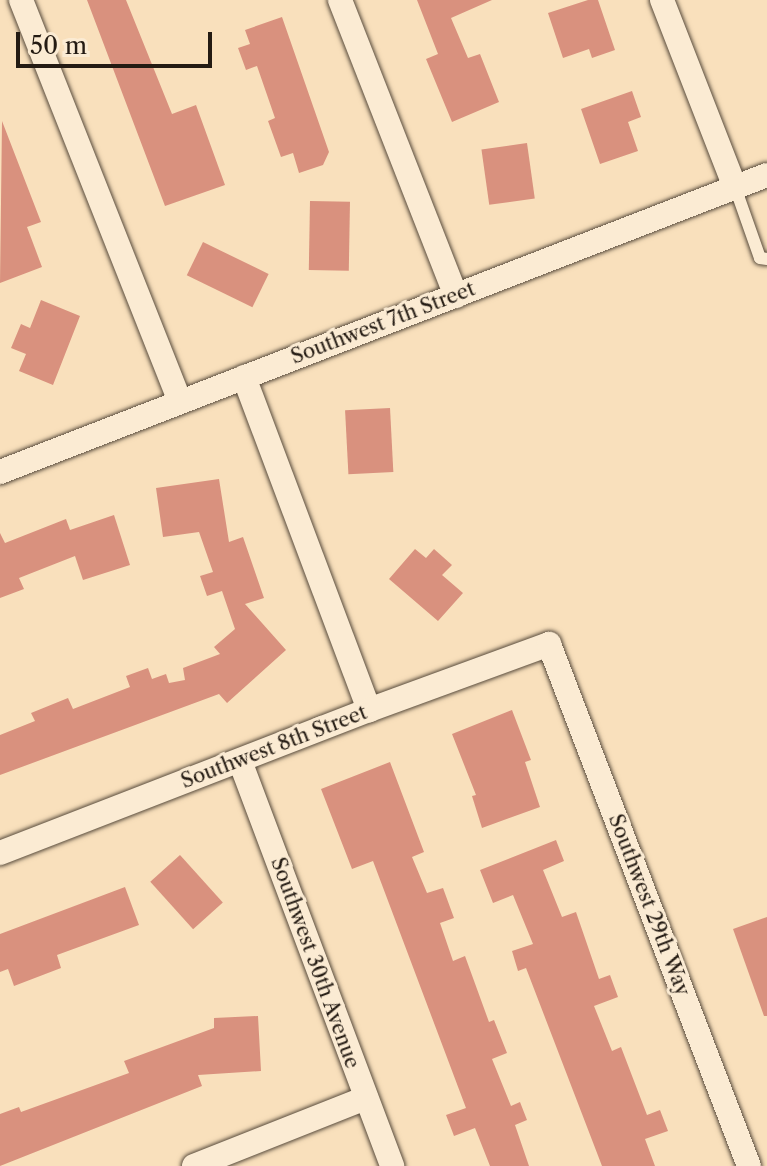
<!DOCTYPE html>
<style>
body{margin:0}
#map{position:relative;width:767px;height:1166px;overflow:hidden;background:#f9e0bc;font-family:"Libre Caslon Text",serif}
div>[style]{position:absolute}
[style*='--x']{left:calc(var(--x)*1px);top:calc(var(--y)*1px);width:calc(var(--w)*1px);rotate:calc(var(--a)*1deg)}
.building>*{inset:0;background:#d9917e;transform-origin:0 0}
.roads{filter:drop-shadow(0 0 2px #594c3d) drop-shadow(0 0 2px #594c3d)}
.lane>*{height:12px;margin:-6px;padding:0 6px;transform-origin:6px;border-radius:6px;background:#fbebd3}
.street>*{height:24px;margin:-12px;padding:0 12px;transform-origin:12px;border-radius:12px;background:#fbebd3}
span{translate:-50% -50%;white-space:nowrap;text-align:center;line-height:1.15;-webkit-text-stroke:6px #fbebd3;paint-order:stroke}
.street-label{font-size:20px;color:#241b13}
.scale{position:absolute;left:16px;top:32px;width:196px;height:36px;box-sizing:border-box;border:4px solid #241b13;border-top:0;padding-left:10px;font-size:24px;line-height:28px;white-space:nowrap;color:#241b13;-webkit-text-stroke:6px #fbebd3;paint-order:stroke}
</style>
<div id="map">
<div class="building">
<div style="clip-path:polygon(87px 0,126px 0,172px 114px,196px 105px,225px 185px,165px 206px)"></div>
<div style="clip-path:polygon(417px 0,492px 0,451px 18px,468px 58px,480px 54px,499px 102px,452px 122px,426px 59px,438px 54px)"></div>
<div style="clip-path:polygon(588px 0,598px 0,615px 50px,592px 58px,589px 49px,563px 58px,548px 13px)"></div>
<div style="clip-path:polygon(282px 17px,329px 152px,323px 165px,299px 173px,293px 153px,281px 157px,268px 121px,275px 118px,257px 66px,246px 70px,238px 48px,250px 44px,245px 30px)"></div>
<div style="clip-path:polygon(632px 91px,641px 117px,628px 122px,638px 151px,600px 164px,581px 109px)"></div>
<div style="clip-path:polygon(2px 121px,41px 222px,27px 227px,42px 267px,0 283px)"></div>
<div style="left:527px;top:143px;width:56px;height:46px;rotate:82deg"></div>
<div style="left:310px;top:201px;width:40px;height:69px;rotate:1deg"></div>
<div style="left:203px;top:242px;width:73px;height:37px;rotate:26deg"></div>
<div style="clip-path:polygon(41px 300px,80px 316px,53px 385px,19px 371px,26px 354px,11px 348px,21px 324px,30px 328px)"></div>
<div style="left:390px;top:408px;width:64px;height:45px;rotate:87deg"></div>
<div style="clip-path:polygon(219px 479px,229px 542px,243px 537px,264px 598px,245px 604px,286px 650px,227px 703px,219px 694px,0 775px,0 735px,35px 721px,31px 713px,68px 698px,73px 709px,130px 687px,126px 676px,148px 668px,152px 679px,166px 674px,169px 683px,185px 680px,183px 668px,220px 654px,214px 647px,235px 629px,222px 591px,207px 596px,200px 576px,213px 572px,199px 532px,163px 537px,156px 488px)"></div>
<div style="clip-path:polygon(114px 515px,130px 565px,83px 580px,75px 556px,19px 578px,24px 589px,0 598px,0 533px,5px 543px,66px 519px,70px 530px)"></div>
<div style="clip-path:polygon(415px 549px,426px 558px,434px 549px,452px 565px,442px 575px,463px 593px,438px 621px,389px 579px)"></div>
<div style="clip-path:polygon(512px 710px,531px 760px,525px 762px,540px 807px,482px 828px,472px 796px,476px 795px,452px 734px)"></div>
<div style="clip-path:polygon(390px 762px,424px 852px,412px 857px,427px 893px,443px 888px,454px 918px,440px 923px,453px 961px,465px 956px,489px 1022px,494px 1020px,507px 1053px,492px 1059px,511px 1106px,520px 1102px,527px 1120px,515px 1125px,529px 1166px,490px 1166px,475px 1128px,454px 1136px,446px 1115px,466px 1108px,373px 861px,352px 869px,321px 789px)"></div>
<div style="clip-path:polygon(556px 840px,564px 861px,543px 870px,562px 917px,576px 912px,599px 979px,610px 975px,618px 997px,594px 1006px,612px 1051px,621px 1047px,647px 1115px,660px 1110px,668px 1131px,645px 1139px,655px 1166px,602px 1166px,526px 968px,518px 971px,512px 951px,533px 944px,513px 895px,493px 903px,480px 870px)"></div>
<div style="left:180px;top:855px;width:64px;height:40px;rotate:48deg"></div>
<div style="clip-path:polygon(125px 887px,139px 925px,57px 955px,61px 968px,14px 986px,8px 969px,0 972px,0 934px)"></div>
<div style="clip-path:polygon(767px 917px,767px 1016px,764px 1016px,733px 929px)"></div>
<div style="clip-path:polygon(258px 1016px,261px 1071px,198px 1075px,202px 1086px,0 1166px,0 1114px,19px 1107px,21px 1112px,129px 1073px,124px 1061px,214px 1028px,214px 1018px)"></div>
</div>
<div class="roads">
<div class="lane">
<div style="--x:735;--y:187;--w:75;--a:70.6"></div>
<div style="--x:760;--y:258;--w:7;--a:8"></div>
</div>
<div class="street">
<div style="--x:21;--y:0;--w:432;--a:68.4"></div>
<div style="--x:340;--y:0;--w:318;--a:68.6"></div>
<div style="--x:662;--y:0;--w:201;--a:68.7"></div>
<div style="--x:244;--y:377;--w:356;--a:69.4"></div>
<div style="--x:0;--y:472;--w:822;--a:-21.17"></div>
<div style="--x:240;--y:761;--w:433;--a:69.4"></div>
<div style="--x:0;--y:853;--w:396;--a:-21.2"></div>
<div style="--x:369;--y:710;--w:192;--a:-20.1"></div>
<div style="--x:549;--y:644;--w:559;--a:69.04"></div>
<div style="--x:194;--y:1166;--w:185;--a:-21.6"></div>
</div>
</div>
<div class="street-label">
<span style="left:383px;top:323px;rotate:-21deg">Southwest 7th Street</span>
<span style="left:274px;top:747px;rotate:-21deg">Southwest 8th Street</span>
<span style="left:649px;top:905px;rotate:69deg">Southwest 29th Way</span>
<span style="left:315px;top:963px;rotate:70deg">Southwest 30th Avenue</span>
</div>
<div class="scale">50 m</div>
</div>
